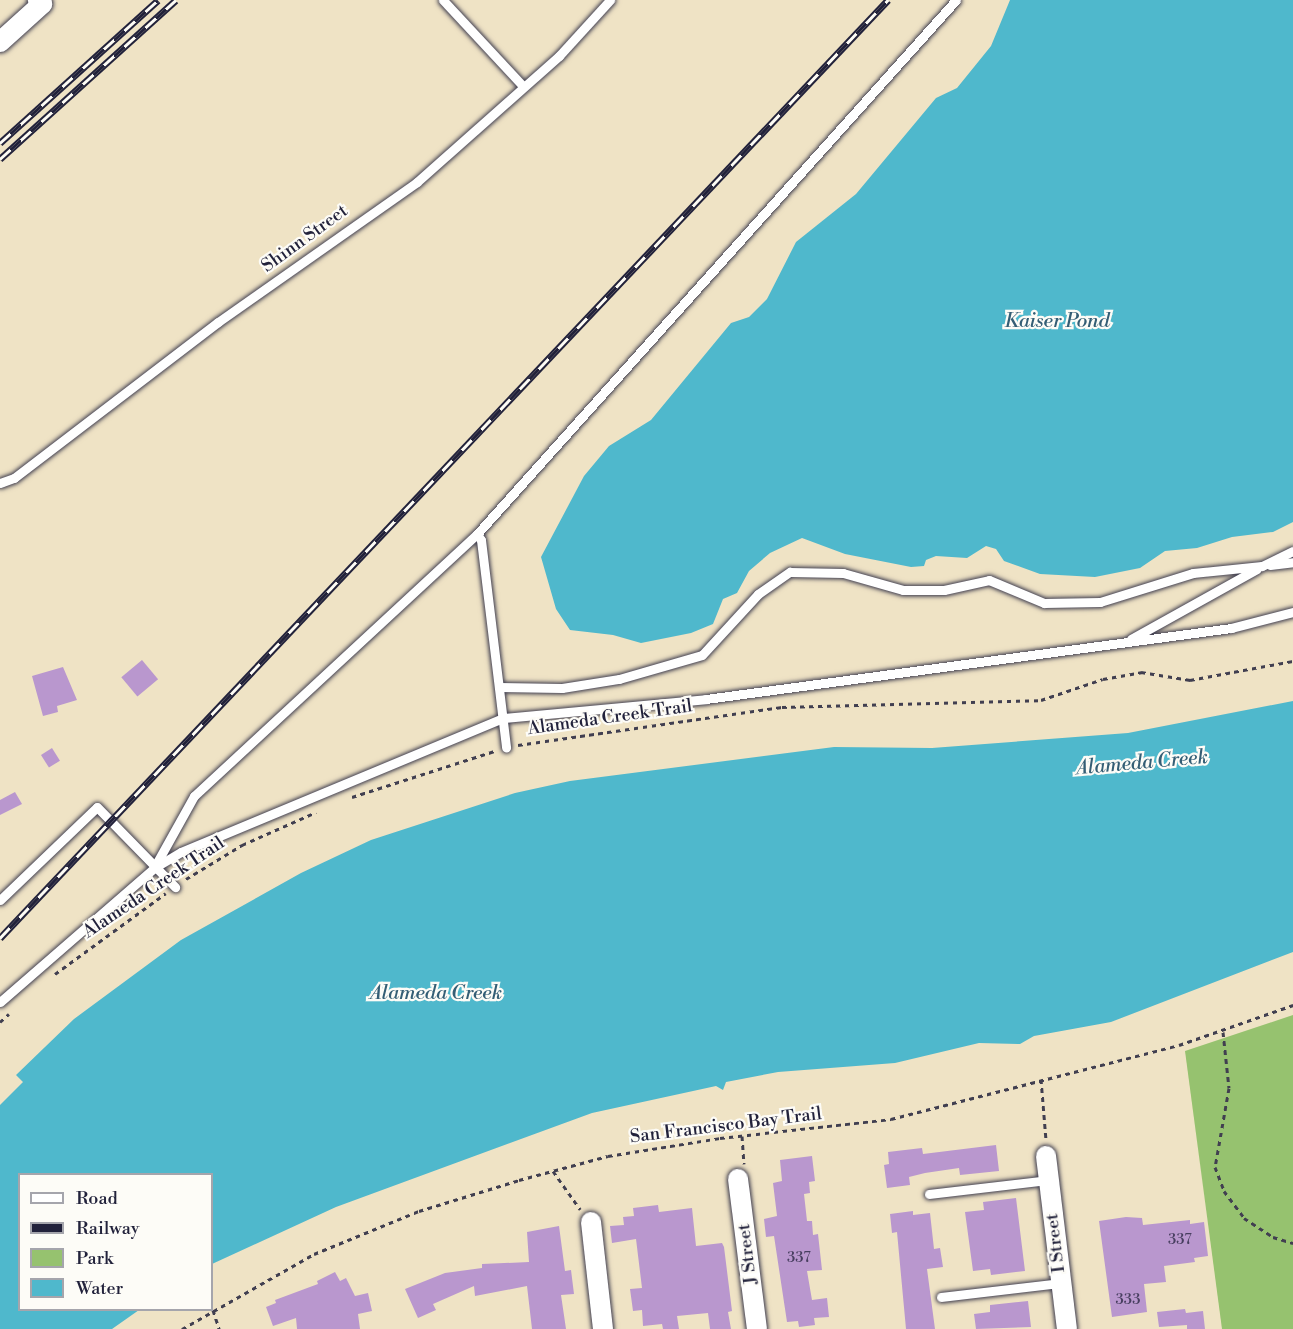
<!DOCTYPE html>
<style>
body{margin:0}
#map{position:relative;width:1293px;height:1329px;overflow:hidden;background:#efe3c5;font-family:"Libre Bodoni",serif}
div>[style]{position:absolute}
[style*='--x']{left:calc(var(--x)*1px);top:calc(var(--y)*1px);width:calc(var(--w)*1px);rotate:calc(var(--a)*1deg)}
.green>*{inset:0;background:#96c26f}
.water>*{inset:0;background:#4fb8cc}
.building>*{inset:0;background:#b997ce;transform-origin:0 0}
.path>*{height:3px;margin-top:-1.5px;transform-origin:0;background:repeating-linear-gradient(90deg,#413f50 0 4.5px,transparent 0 9px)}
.roads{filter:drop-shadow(0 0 2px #413f50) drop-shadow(0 0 2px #413f50)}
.lane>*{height:9px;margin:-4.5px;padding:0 4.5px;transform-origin:4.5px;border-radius:4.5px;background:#fff}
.street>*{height:20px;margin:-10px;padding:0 10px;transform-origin:10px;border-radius:10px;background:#fff}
.rail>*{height:7px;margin-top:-3.5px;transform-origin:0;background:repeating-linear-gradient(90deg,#fdfcf7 0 14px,#22223b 0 28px);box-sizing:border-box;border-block:2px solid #22223b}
span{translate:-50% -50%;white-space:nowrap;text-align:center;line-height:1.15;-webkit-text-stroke:4.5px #fdfcf7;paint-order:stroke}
.number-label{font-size:15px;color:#483f60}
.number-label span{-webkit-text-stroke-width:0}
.street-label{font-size:18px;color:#22223b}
.water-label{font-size:20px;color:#345e75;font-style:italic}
.legend{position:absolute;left:18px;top:1173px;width:195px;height:138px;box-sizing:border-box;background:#fdfcf7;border:2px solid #a5a5ac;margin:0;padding:8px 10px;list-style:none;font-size:18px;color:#22223b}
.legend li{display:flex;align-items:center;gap:12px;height:30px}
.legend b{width:30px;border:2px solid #a5a5ac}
</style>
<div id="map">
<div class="green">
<div style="clip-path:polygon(1293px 1015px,1293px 1329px,1222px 1329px,1185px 1051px)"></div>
</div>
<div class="water">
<div style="clip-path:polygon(1010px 0,1293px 0,1293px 522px,1273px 532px,1232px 537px,1197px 548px,1165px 551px,1140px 568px,1095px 577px,1040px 574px,1004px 561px,996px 549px,986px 546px,967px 558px,936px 556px,926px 560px,924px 566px,911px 567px,845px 554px,802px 538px,770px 553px,749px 571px,737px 593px,723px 599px,713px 624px,691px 633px,641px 643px,613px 635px,570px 630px,556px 609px,541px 557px,584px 476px,609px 446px,651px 420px,731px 323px,749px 317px,767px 299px,796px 242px,856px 194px,936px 98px,957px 88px,991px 46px)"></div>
<div style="clip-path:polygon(1293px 701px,1293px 952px,1111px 1022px,1034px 1036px,1020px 1044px,979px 1043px,895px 1063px,778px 1072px,726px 1082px,723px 1090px,716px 1086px,592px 1113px,336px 1207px,212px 1264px,212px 1174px,20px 1174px,20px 1310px,139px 1310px,112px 1329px,0 1329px,0 1105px,23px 1082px,16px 1075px,74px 1019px,181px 940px,301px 873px,371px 840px,515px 793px,570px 781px,834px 747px,932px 748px,1128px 733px)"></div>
</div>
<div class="building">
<div style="left:142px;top:660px;width:25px;height:27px;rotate:50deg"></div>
<div style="clip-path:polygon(63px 667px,77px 700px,57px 706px,58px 712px,43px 716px,32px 676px)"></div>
<div style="left:52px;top:748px;width:15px;height:13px;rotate:58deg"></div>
<div style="clip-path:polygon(15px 792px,22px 804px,0 815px,0 800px)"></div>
<div style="clip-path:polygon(996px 1145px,999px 1171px,960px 1175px,959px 1168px,925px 1173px,909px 1177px,910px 1185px,887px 1188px,884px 1165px,889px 1164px,888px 1152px,922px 1148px,923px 1154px)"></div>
<div style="clip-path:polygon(812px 1156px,815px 1181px,809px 1182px,810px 1193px,804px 1194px,807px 1221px,812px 1221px,813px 1235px,818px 1234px,822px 1270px,807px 1271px,812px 1300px,827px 1298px,829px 1317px,814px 1318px,815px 1325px,799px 1327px,798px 1321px,787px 1322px,774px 1236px,766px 1237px,764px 1219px,777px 1216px,773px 1183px,782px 1181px,780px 1160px)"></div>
<div style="clip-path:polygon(1016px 1198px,1025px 1271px,991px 1275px,990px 1269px,973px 1271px,965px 1212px,984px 1210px,983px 1202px)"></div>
<div style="clip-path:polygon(658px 1205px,659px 1212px,692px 1208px,696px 1246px,722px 1243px,724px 1247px,732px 1311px,728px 1312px,731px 1329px,710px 1329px,708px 1313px,677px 1316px,679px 1329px,663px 1329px,662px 1324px,643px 1326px,642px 1310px,633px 1311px,630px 1289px,642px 1288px,636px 1239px,612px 1243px,610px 1226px,624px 1225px,623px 1217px,634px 1216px,633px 1208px)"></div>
<div style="clip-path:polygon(913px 1211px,913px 1215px,930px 1213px,934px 1249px,940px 1248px,943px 1267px,927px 1269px,935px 1329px,906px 1329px,897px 1232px,892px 1233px,890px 1214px)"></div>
<div style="clip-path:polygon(1126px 1217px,1142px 1218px,1143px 1225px,1190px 1220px,1190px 1224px,1204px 1222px,1208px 1256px,1194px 1258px,1195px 1262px,1164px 1266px,1166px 1282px,1144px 1284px,1147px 1312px,1112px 1317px,1099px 1221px)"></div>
<div style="clip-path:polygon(559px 1226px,565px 1271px,571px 1270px,574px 1294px,561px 1295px,566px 1329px,532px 1329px,527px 1286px,475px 1296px,474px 1286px,433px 1304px,436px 1310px,418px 1318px,405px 1289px,445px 1273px,482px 1268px,482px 1264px,529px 1262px,527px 1232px)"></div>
<div style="clip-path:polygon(335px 1272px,340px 1281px,346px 1278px,355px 1296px,368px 1293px,372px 1311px,358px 1314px,360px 1329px,297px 1329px,296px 1318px,273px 1326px,266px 1307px,276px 1303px,275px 1300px,318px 1284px,317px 1281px)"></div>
<div style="clip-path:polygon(1028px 1301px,1031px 1327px,976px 1329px,974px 1314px,990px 1312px,990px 1305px)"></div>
<div style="clip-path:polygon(1185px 1309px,1186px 1313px,1203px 1311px,1205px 1329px,1187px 1329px,1187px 1325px,1159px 1327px,1157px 1312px)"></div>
</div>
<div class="path">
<div style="--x:518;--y:745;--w:267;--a:-8.2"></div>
<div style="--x:782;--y:707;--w:259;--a:-1.5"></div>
<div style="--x:1041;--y:700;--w:65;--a:-18.7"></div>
<div style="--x:1103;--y:679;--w:39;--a:-10"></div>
<div style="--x:1141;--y:672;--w:50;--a:9.3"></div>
<div style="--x:1190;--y:680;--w:105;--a:-10.5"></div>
<div style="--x:352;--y:797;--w:149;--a:-17.9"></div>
<div style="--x:186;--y:879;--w:66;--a:-31.3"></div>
<div style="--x:242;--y:845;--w:81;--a:-24"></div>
<div style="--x:55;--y:974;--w:137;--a:-36.1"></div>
<div style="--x:0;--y:1022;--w:12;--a:-42"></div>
<div style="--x:1223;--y:1032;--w:56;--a:83.9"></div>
<div style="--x:1229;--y:1088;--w:80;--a:100"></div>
<div style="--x:1215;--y:1167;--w:26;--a:69"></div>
<div style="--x:1224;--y:1191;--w:34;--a:53"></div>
<div style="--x:1244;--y:1218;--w:35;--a:33"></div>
<div style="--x:1273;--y:1237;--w:21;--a:17"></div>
<div style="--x:1041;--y:1079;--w:61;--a:85.3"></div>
<div style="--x:742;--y:1136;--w:28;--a:86"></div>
<div style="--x:553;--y:1171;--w:47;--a:54.6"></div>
<div style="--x:213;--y:1310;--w:20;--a:72"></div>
<div style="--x:182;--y:1329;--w:152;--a:-29.6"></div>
<div style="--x:314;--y:1254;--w:113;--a:-22.3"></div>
<div style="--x:419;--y:1211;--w:105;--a:-17.2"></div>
<div style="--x:519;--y:1180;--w:92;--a:-15.1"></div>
<div style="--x:608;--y:1156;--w:113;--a:-9.1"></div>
<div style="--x:720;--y:1138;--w:172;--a:-6.3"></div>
<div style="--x:891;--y:1119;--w:297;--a:-14.4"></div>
<div style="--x:1179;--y:1045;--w:121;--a:-19.3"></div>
</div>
<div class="roads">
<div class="lane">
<div style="--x:443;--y:0;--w:117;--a:47.1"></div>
<div style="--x:0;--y:483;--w:15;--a:-20"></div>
<div style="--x:14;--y:478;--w:257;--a:-37.4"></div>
<div style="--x:218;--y:322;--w:243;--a:-35.1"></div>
<div style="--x:417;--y:182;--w:190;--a:-41.6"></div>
<div style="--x:559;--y:56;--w:76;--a:-47.7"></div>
<div style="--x:477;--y:534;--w:7;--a:56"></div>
<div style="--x:481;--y:540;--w:209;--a:83.1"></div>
<div style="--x:1270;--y:565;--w:23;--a:-7"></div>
<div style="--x:1131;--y:639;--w:144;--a:-29.1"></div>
<div style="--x:499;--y:687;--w:63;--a:0.9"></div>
<div style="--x:562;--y:688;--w:58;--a:-9"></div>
<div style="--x:619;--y:679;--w:86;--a:-16.1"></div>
<div style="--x:702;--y:655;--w:83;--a:-47.4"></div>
<div style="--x:758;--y:594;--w:39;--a:-35"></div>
<div style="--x:790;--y:572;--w:53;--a:1.1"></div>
<div style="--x:843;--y:573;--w:62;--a:15.8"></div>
<div style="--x:903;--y:590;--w:41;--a:0"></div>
<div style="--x:944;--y:590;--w:46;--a:-12.5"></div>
<div style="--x:989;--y:580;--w:60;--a:22.7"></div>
<div style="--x:1044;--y:603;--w:56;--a:-1"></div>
<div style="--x:1100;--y:602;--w:97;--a:-17.3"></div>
<div style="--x:1193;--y:573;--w:69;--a:-5.8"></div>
<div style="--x:1262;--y:566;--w:34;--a:-26"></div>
<div style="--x:155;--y:866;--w:80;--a:-60.9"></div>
<div style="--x:194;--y:796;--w:386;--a:-42.8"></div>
<div style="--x:477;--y:534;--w:717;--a:-48.11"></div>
<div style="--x:0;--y:900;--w:134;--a:-43.8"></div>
<div style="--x:97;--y:807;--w:112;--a:45.7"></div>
<div style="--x:0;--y:1002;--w:204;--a:-41"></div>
<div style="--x:154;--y:868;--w:31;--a:-31"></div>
<div style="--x:181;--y:852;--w:349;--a:-22.6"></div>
<div style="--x:503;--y:718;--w:204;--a:-5.3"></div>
<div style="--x:706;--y:699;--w:530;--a:-7.7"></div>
<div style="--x:1231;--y:628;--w:64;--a:-14.5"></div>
<div style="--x:929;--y:1194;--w:121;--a:-6.7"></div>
<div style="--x:941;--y:1297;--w:121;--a:-6.7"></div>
</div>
<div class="street">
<div style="--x:0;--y:42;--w:57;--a:-42.1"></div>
<div style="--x:42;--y:4;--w:6;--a:-135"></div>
<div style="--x:1046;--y:1156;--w:174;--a:83.1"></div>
<div style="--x:738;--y:1179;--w:151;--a:82.8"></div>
<div style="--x:591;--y:1222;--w:108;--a:83.6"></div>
</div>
</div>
<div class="rail">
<div style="--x:0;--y:143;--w:213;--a:-42.1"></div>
<div style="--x:0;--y:159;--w:237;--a:-42.1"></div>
<div style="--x:0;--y:938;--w:1292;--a:-46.57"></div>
</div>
<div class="number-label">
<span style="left:1180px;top:1240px">337</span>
<span style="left:799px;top:1258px">337</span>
<span style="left:1128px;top:1300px">333</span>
</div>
<div class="street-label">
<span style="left:305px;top:239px;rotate:-36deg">Shinn Street</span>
<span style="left:610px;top:718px;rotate:-8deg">Alameda Creek Trail</span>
<span style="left:154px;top:888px;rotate:-34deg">Alameda Creek Trail</span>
<span style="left:726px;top:1126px;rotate:-7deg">San Francisco Bay Trail</span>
<span style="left:1056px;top:1243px;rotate:-97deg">I Street</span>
<span style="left:748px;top:1254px;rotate:-97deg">J Street</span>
</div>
<div class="water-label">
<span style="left:1057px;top:321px">Kaiser Pond</span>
<span style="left:1142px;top:763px;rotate:-5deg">Alameda Creek</span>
<span style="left:436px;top:993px">Alameda Creek</span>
</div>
<ul class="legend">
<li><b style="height:8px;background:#fff"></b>Road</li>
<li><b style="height:8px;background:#22223b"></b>Railway</li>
<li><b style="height:16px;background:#96c26f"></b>Park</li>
<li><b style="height:16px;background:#4fb8cc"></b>Water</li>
</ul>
</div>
